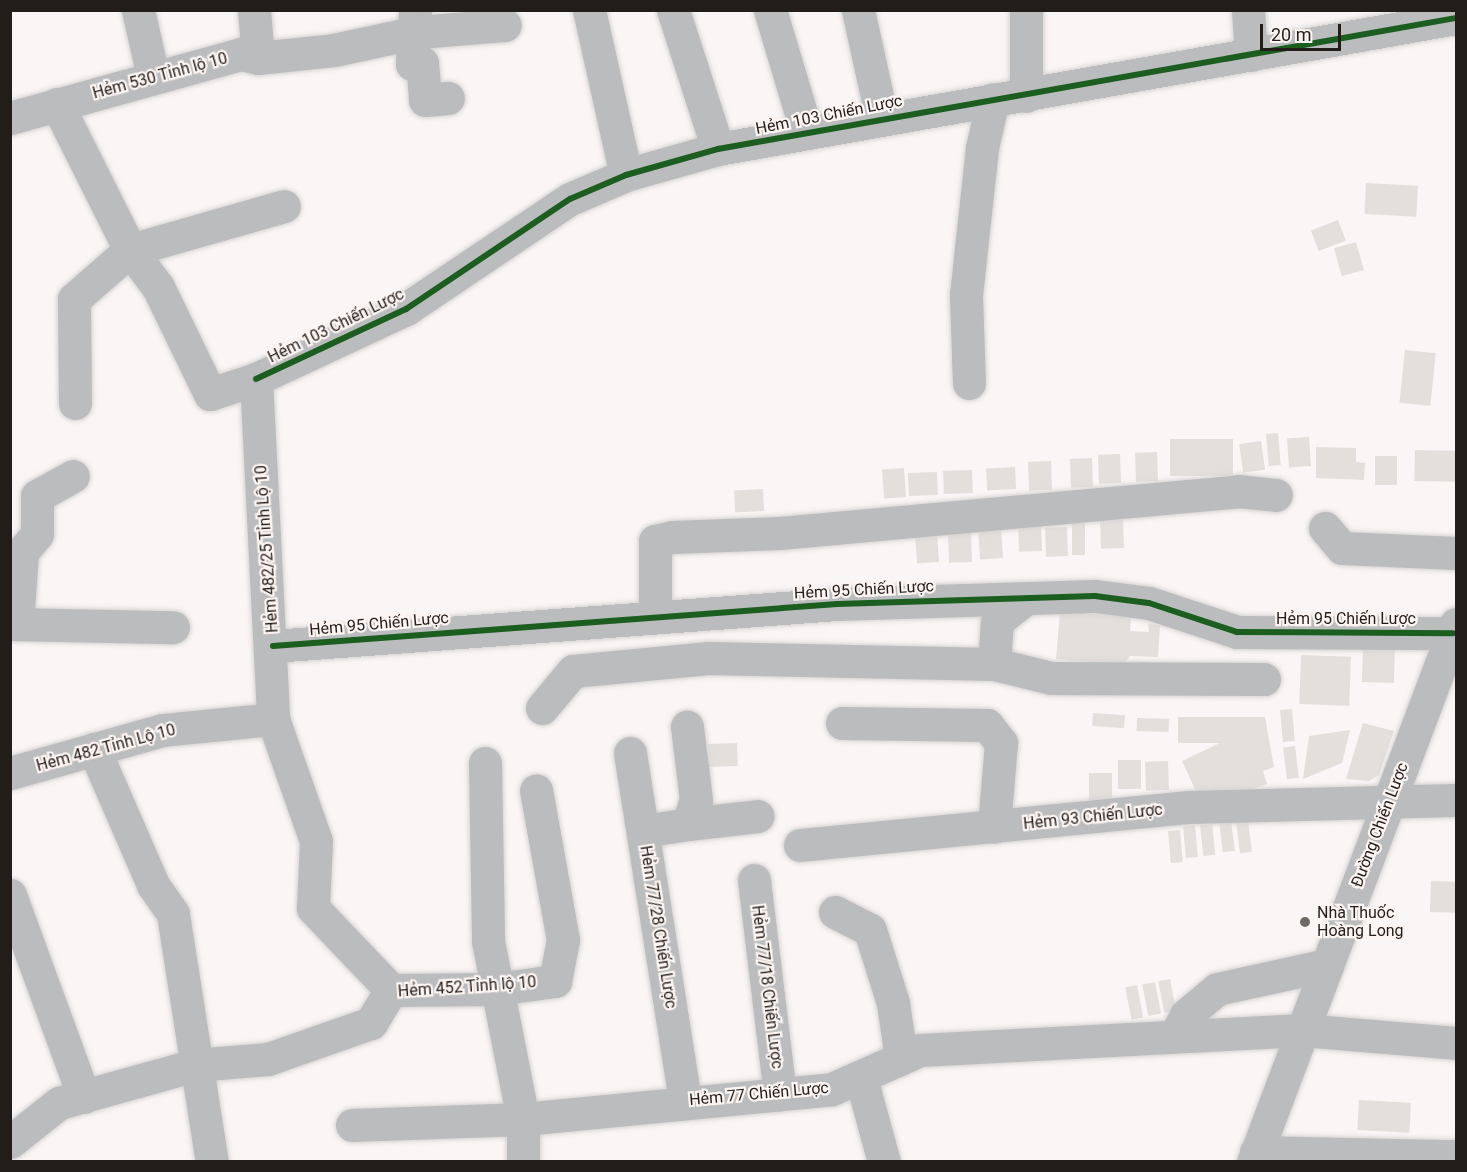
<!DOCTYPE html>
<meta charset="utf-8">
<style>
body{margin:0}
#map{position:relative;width:1467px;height:1172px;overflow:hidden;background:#faf6f5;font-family:Roboto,sans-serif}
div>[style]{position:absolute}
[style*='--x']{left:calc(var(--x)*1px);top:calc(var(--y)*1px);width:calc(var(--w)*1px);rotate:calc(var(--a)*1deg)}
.building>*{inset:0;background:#e3dfdb;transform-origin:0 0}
.roads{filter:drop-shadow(0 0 2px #d7d4d3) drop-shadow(0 0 2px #d7d4d3)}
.minor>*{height:33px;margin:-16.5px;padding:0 16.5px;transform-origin:16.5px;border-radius:16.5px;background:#bbbcbe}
.cycleway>*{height:6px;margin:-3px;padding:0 3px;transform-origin:3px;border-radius:3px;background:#1b5e20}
.dots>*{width:16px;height:16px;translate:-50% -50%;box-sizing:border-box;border:3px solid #fdf5f2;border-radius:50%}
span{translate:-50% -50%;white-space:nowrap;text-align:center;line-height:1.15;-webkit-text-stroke:4.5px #fdf5f2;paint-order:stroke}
.street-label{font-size:16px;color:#231d1a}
.poi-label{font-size:16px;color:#231d1a}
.left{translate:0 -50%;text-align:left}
.frame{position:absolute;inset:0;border:12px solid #231d1a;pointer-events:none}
.scale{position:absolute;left:1260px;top:24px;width:81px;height:27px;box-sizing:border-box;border:3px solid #231d1a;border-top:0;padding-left:8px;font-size:18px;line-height:21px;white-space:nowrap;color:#231d1a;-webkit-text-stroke:4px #fdf5f2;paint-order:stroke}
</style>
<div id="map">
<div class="building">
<div style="left:1366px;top:183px;width:52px;height:31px;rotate:3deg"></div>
<div style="left:1338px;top:220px;width:22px;height:29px;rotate:69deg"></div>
<div style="left:1356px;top:242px;width:29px;height:23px;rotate:74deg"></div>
<div style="left:1405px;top:350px;width:31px;height:53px;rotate:6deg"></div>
<div style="left:1278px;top:433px;width:32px;height:12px;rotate:85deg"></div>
<div style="left:1309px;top:437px;width:29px;height:22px;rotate:86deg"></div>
<div style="left:1233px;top:439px;width:37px;height:63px;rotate:90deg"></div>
<div style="left:1261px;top:441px;width:29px;height:22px;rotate:82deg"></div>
<div style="clip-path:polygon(1316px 447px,1356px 448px,1356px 462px,1365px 463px,1364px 480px,1316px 478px)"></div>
<div style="left:1415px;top:450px;width:41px;height:31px;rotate:1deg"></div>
<div style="left:1157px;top:452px;width:29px;height:22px;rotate:88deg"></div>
<div style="left:1120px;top:454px;width:29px;height:22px;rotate:88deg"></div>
<div style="left:1375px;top:456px;width:22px;height:29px"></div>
<div style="left:1092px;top:458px;width:29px;height:22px;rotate:88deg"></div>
<div style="left:1051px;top:461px;width:29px;height:23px;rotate:88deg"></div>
<div style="left:1015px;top:467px;width:22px;height:29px;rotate:87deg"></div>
<div style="left:904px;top:468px;width:29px;height:22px;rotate:86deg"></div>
<div style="left:972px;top:470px;width:23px;height:29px;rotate:88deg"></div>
<div style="left:937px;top:472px;width:23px;height:29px;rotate:88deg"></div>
<div style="left:763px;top:489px;width:22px;height:29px;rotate:87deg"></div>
<div style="left:1123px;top:519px;width:29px;height:23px;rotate:88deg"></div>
<div style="left:1041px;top:522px;width:29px;height:23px;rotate:88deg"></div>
<div style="left:1085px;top:523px;width:32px;height:13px;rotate:90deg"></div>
<div style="left:1067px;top:527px;width:29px;height:22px;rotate:88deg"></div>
<div style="left:1001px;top:528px;width:30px;height:23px;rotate:86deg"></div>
<div style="left:937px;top:533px;width:29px;height:22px;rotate:86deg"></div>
<div style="left:971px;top:533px;width:29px;height:23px;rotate:88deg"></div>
<div style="clip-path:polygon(1060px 611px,1131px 617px,1130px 631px,1149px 632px,1148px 624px,1160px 625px,1158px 657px,1130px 656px,1123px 665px,1056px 659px)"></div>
<div style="left:1363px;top:647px;width:32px;height:35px;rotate:2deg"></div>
<div style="left:1301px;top:655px;width:50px;height:49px;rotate:2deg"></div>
<div style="left:1292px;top:709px;width:32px;height:12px;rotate:85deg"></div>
<div style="left:1093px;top:713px;width:32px;height:13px;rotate:4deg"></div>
<div style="clip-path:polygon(1178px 717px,1265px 717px,1274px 767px,1263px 771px,1267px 784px,1246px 791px,1196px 791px,1182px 761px,1220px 743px,1178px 743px)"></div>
<div style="left:1137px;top:718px;width:32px;height:13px;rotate:2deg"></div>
<div style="clip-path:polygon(1363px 723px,1394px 731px,1379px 775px,1369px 781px,1346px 779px)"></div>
<div style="clip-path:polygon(1350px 730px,1342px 763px,1303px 779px,1309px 736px)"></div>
<div style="left:737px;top:743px;width:23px;height:29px;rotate:88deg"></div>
<div style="left:1295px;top:746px;width:32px;height:12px;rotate:83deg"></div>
<div style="left:1118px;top:760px;width:23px;height:29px"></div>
<div style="left:1168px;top:761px;width:29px;height:23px;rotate:88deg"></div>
<div style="left:1089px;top:773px;width:23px;height:29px"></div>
<div style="left:1231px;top:820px;width:31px;height:12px;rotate:83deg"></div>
<div style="left:1248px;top:820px;width:32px;height:12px;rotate:83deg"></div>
<div style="left:1212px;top:824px;width:31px;height:12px;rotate:84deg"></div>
<div style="left:1195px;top:825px;width:32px;height:12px;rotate:85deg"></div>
<div style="left:1180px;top:830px;width:32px;height:12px;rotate:85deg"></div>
<div style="left:1431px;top:881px;width:25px;height:31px;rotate:2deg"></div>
<div style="left:1170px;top:979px;width:32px;height:12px;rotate:79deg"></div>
<div style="left:1155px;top:982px;width:32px;height:13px;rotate:79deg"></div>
<div style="left:1137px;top:985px;width:33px;height:12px;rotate:79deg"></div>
<div style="left:1359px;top:1100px;width:52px;height:30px;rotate:3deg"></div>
</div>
<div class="roads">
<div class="minor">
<div style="--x:138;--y:10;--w:68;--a:77.2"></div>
<div style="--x:254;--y:10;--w:48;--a:85.2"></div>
<div style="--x:589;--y:10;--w:169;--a:77.4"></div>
<div style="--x:673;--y:10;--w:146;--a:72.1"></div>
<div style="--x:770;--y:10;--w:128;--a:73.3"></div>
<div style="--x:858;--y:10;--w:112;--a:77.6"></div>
<div style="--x:1026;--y:10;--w:86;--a:90"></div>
<div style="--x:1248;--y:10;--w:45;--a:86.2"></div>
<div style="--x:415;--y:13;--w:51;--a:93.4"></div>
<div style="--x:412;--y:64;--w:10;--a:-6"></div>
<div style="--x:422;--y:63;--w:37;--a:85"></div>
<div style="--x:425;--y:100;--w:23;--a:-5"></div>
<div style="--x:57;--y:104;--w:163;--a:63.4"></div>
<div style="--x:130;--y:250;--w:46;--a:52.9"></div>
<div style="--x:158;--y:287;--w:119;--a:64.1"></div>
<div style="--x:210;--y:394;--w:48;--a:-18.1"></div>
<div style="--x:256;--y:379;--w:166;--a:-25"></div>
<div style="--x:406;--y:309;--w:197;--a:-33.9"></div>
<div style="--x:570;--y:199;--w:61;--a:-23.2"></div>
<div style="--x:626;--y:175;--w:96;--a:-15.8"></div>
<div style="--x:718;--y:149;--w:750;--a:-10.07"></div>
<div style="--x:10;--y:118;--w:240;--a:-15.5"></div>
<div style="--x:241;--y:54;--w:17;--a:13"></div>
<div style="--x:258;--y:58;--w:76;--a:-6"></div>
<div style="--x:334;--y:50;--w:86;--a:-12.1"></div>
<div style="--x:418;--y:32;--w:87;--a:-4.6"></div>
<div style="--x:256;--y:379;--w:340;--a:87.1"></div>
<div style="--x:273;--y:719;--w:129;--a:70.6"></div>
<div style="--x:316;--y:841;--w:67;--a:92.6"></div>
<div style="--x:313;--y:908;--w:113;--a:46.4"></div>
<div style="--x:969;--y:383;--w:88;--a:-92"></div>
<div style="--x:966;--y:295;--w:148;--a:-83.8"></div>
<div style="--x:982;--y:148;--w:50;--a:-77.3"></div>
<div style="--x:75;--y:403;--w:104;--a:-90.6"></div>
<div style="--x:74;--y:299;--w:74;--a:-41.2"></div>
<div style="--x:130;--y:250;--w:160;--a:-15.9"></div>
<div style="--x:1325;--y:528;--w:26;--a:50"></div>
<div style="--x:1342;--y:548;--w:114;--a:2.5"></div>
<div style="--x:655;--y:617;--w:76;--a:-90"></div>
<div style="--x:655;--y:541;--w:18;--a:-13"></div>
<div style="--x:673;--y:537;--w:107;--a:-2.1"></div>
<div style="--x:780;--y:533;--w:460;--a:-5.2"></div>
<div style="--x:1238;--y:491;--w:38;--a:6"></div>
<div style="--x:10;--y:624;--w:163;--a:1.1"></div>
<div style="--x:17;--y:624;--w:72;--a:-86"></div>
<div style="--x:22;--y:552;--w:23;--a:-50"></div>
<div style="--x:37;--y:534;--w:38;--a:-90"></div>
<div style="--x:37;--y:496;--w:41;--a:-29.1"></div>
<div style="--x:273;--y:646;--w:566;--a:-4.26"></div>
<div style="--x:837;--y:604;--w:258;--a:-1.8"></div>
<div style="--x:1095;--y:596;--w:54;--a:7.4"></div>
<div style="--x:1149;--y:603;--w:93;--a:18.2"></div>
<div style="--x:1237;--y:632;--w:216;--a:0.3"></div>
<div style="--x:994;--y:664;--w:43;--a:-86"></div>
<div style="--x:997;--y:621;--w:37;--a:-38"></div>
<div style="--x:542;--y:708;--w:48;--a:-50"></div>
<div style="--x:573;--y:671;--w:136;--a:-5.5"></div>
<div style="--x:708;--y:658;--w:286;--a:1.2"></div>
<div style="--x:994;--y:664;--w:59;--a:13.8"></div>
<div style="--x:1051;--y:678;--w:213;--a:0.3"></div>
<div style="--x:842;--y:723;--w:145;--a:0.8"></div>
<div style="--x:987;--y:725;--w:23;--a:52"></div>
<div style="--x:1001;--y:743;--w:84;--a:94.8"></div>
<div style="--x:94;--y:749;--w:148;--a:66.5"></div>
<div style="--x:153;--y:885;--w:35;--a:55"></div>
<div style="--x:173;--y:914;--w:251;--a:81.1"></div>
<div style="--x:630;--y:753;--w:352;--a:81"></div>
<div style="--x:485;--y:763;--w:178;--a:89"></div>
<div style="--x:488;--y:941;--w:181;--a:78.9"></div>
<div style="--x:523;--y:1119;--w:43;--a:90"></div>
<div style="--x:10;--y:773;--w:159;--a:-15.7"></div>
<div style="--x:163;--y:730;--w:111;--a:-5.7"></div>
<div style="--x:688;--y:824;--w:70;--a:-6.5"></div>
<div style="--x:643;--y:831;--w:46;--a:-8.8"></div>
<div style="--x:688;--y:824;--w:25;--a:-72"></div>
<div style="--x:696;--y:800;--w:74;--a:-97"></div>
<div style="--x:800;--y:845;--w:390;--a:-5.6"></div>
<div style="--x:1188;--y:807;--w:268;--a:-1.5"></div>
<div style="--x:754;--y:880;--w:216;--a:83.1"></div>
<div style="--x:10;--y:895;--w:215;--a:69.9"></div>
<div style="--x:835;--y:912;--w:39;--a:27"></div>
<div style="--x:870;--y:930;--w:77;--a:72.5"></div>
<div style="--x:893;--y:1003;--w:56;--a:81.7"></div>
<div style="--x:1176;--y:1034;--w:21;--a:-62"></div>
<div style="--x:1186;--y:1015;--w:40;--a:-40"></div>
<div style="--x:1217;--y:989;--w:113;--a:-12.3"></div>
<div style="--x:861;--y:1078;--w:87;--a:74.7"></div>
<div style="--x:352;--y:1125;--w:171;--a:-2"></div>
<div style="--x:523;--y:1119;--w:310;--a:-5.5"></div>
<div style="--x:832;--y:1089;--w:96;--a:-23.9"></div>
<div style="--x:920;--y:1050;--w:383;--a:-3"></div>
<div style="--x:1302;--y:1030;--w:155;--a:4.8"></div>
<div style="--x:10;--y:1142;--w:63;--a:-38.5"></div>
<div style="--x:59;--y:1103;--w:141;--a:-15.6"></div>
<div style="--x:195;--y:1065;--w:73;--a:-4.7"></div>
<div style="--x:268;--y:1059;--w:109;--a:-19.3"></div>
<div style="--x:371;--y:1023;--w:39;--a:-59"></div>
<div style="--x:391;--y:990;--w:106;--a:-0.5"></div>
<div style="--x:497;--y:989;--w:59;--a:-7.9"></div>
<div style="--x:555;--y:981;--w:42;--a:-79"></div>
<div style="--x:563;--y:940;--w:152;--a:-100.2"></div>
<div style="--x:1256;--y:1152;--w:197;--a:1.2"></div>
<div style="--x:1453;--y:1156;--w:6;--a:81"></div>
<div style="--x:1253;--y:1162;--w:575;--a:-69.33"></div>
</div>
</div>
<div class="cycleway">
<div style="--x:256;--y:379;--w:166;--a:-25"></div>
<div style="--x:406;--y:309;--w:197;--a:-33.9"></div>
<div style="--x:570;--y:199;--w:61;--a:-23.2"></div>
<div style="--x:626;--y:175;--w:96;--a:-15.8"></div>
<div style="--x:718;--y:149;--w:750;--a:-10.07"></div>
<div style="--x:273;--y:646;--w:566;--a:-4.26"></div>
<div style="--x:837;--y:604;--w:258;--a:-1.8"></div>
<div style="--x:1095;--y:596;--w:54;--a:7.4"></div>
<div style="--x:1149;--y:603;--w:93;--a:18.2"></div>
<div style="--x:1237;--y:632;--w:216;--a:0.3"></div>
</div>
<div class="dots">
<div style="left:1305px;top:922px;background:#6e6967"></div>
</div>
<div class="street-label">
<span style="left:160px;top:76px;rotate:-15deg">Hẻm 530 Tỉnh lộ 10</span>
<span style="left:829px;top:115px;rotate:-11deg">Hẻm 103 Chiến Lược</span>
<span style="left:336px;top:326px;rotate:-26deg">Hẻm 103 Chiến Lược</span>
<span style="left:267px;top:549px;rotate:-94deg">Hẻm 482/25 Tỉnh Lộ 10</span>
<span style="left:864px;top:590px;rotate:-3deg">Hẻm 95 Chiến Lược</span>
<span style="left:1346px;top:619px">Hẻm 95 Chiến Lược</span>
<span style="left:379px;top:624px;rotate:-5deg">Hẻm 95 Chiến Lược</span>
<span style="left:106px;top:748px;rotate:-15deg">Hẻm 482 Tỉnh Lộ 10</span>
<span style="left:1093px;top:817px;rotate:-6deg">Hẻm 93 Chiến Lược</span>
<span style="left:1380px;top:825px;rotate:-69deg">Đường Chiến Lược</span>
<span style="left:658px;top:927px;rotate:81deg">Hẻm 77/28 Chiến Lược</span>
<span style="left:467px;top:987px;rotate:-4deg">Hẻm 452 Tỉnh lộ 10</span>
<span style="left:767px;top:987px;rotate:83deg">Hẻm 77/18 Chiến Lược</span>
<span style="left:759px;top:1094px;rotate:-5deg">Hẻm 77 Chiến Lược</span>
</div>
<div class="poi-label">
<span class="left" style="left:1317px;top:922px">Nhà Thuốc<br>Hoàng Long</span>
</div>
<div class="frame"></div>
<div class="scale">20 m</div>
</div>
